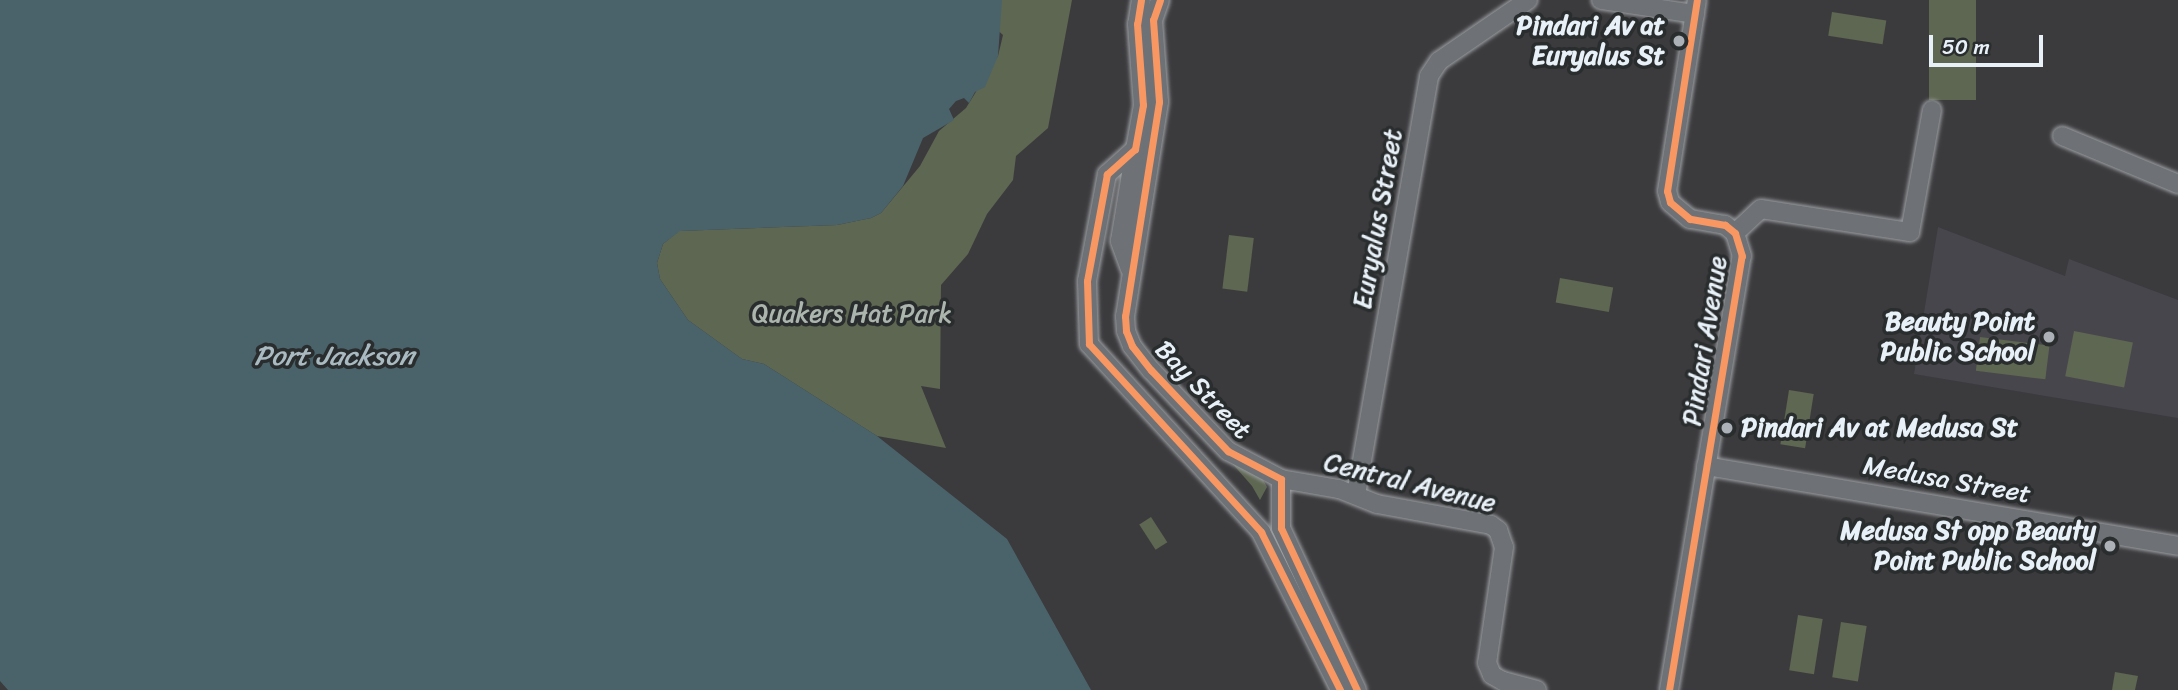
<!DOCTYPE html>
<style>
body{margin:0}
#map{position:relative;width:2178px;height:690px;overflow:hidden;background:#3b3b3e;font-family:Sriracha,sans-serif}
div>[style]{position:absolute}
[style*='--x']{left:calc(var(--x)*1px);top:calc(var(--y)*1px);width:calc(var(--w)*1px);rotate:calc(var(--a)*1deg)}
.built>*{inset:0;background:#47464c}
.green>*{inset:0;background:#5e6751;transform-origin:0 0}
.water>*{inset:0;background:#4a636b}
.roads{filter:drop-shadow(0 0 2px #9d9fa2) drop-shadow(0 0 2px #9d9fa2)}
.minor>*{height:18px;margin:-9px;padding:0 9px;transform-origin:9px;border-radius:9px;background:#6e7276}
.cycleway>*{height:7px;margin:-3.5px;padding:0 3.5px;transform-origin:3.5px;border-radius:3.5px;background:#f99763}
.dots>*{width:19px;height:19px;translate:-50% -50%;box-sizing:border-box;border:4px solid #2a2d2e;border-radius:50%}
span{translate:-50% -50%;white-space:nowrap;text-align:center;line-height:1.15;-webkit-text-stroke:7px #2a2d2e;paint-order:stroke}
.poi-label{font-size:26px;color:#e8f1f8;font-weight:700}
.right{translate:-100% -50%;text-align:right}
.left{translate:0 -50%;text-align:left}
.street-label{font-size:26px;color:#e8f1f8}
.park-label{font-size:26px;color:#adb6ae}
.water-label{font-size:28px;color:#a9bac1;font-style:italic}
.scale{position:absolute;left:1929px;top:35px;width:114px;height:32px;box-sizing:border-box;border:4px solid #e8f1f8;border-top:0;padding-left:9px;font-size:21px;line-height:24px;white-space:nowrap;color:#e8f1f8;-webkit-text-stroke:5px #2a2d2e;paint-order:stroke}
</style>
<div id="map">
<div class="built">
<div style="clip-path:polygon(1938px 227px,2065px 276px,2069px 259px,2178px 300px,2178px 418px,1914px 374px)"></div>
</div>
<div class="green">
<div style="clip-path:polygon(996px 0,1072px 0,1048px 128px,1016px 156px,1013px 180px,987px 214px,968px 254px,941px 285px,940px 389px,921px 386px,946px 448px,877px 436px,764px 364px,742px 359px,688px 320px,660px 279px,657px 263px,663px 244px,679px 231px,837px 225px,871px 218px,881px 213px,920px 166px,939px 131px,966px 108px,998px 56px,1003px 35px,994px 27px)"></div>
<div style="left:1929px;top:0;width:47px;height:100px"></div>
<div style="left:1832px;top:12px;width:55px;height:24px;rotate:9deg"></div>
<div style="left:1229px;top:235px;width:25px;height:54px;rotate:7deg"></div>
<div style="left:1560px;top:278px;width:54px;height:25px;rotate:10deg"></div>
<div style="left:2074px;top:331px;width:60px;height:46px;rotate:11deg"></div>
<div style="left:1980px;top:337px;width:70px;height:34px;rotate:7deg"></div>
<div style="left:1789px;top:390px;width:25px;height:55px;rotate:9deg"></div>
<div style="clip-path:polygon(1224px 454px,1261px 476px,1267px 487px,1260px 500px,1252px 486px)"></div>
<div style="left:1151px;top:517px;width:30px;height:14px;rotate:57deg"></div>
<div style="left:1798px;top:615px;width:25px;height:56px;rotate:9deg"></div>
<div style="left:1841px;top:622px;width:26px;height:56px;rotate:9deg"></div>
<div style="clip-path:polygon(2115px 672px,2138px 676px,2135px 690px,2112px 690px)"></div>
</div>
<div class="water">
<div style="clip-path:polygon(0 0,1002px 0,998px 56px,985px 87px,975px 92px,969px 103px,964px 98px,956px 101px,949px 109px,954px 120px,923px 138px,903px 186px,881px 213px,871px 218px,837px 225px,680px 231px,663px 244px,657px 263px,660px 279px,688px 320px,742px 359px,764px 364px,877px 436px,1007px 539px,1091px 690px,8px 690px,0 681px)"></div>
</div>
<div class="roads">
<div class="minor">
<div style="--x:1141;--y:0;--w:24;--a:99"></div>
<div style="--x:1137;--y:24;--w:81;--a:85.8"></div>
<div style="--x:1143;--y:105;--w:45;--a:100.3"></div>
<div style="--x:1135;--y:149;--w:38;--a:138"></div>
<div style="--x:1107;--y:174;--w:109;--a:100.6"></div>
<div style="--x:1087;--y:281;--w:63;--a:88.2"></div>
<div style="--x:1089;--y:344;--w:255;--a:47.5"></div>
<div style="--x:1261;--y:532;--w:177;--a:63.4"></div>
<div style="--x:1160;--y:0;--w:21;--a:109"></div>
<div style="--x:1153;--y:20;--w:82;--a:85.8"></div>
<div style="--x:1159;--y:102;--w:217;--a:99"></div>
<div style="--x:1125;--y:316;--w:15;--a:86"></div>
<div style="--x:1126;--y:331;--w:16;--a:68"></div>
<div style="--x:1132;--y:346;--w:31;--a:52"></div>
<div style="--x:1151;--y:370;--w:112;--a:46.5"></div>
<div style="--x:1228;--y:451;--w:60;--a:27.8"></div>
<div style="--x:1281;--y:479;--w:49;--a:90"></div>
<div style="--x:1281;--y:528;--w:179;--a:64.9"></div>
<div style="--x:1601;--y:0;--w:95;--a:8.5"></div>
<div style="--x:2062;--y:136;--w:126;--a:22.5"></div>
<div style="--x:1735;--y:233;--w:35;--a:-43"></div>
<div style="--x:1761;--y:209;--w:151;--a:8.8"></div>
<div style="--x:1910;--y:232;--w:124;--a:-79.8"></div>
<div style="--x:1130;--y:269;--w:30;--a:-110"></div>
<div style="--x:1120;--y:241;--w:93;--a:-80.7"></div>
<div style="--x:1706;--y:466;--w:479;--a:9.6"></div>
<div style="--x:1281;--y:479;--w:59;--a:9.8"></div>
<div style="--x:1339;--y:489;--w:41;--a:21.5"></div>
<div style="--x:1377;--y:504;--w:116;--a:10.4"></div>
<div style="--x:1491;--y:525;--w:9;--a:36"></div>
<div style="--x:1498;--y:530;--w:18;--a:71"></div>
<div style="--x:1504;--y:547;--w:117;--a:98.3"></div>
<div style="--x:1487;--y:663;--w:13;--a:67"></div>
<div style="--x:1492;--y:675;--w:13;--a:29"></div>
<div style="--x:1503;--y:681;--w:35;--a:15"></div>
<div style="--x:1356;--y:495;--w:425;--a:-80.1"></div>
<div style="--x:1429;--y:76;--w:18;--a:-56"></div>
<div style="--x:1439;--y:61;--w:108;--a:-34.4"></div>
<div style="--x:1669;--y:690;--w:440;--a:-80.5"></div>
<div style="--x:1742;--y:256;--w:24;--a:-107"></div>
<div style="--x:1735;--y:233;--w:13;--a:-141"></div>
<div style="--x:1725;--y:225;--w:36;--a:-170"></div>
<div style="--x:1690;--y:219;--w:26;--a:-140"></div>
<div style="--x:1670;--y:202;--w:11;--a:-105"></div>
<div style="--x:1667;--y:191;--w:193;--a:-81.1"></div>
</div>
</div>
<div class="cycleway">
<div style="--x:1141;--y:0;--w:24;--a:99"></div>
<div style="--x:1137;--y:24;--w:81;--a:85.8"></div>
<div style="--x:1143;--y:105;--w:45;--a:100.3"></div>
<div style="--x:1135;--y:149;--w:38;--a:138"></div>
<div style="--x:1107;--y:174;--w:109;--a:100.6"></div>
<div style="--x:1087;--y:281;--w:63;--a:88.2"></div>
<div style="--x:1089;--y:344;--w:255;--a:47.5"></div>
<div style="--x:1261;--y:532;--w:177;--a:63.4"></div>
<div style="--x:1160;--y:0;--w:21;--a:109"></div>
<div style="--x:1153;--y:20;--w:82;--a:85.8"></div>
<div style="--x:1159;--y:102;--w:217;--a:99"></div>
<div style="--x:1125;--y:316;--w:15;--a:86"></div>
<div style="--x:1126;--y:331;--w:16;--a:68"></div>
<div style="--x:1132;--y:346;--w:31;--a:52"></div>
<div style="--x:1151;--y:370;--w:112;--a:46.5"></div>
<div style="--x:1228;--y:451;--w:60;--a:27.8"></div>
<div style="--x:1281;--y:479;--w:49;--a:90"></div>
<div style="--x:1281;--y:528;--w:179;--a:64.9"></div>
<div style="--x:1669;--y:690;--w:440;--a:-80.5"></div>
<div style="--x:1742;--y:256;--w:24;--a:-107"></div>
<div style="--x:1735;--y:233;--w:13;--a:-141"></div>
<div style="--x:1725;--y:225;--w:36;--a:-170"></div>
<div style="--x:1690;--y:219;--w:26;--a:-140"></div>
<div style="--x:1670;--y:202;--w:11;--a:-105"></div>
<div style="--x:1667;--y:191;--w:193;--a:-81.1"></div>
</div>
<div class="dots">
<div style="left:1679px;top:41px;background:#abb1b7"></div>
<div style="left:2049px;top:337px;background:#abb1b7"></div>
<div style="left:1727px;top:428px;background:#abb1b7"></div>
<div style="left:2110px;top:546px;background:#abb1b7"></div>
</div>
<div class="poi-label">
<span class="right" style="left:1665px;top:41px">Pindari Av at<br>Euryalus St</span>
<span class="right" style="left:2035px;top:337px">Beauty Point<br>Public School</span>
<span class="left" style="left:1741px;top:428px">Pindari Av at Medusa St</span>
<span class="right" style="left:2096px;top:546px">Medusa St opp Beauty<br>Point Public School</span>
</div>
<div class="street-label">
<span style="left:1378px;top:219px;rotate:-80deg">Euryalus Street</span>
<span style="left:1705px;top:341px;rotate:-81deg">Pindari Avenue</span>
<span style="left:1203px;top:390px;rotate:46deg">Bay Street</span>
<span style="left:1947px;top:480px;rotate:10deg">Medusa Street</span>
<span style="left:1410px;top:483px;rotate:14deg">Central Avenue</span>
</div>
<div class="park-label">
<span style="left:852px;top:314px">Quakers Hat Park</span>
</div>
<div class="water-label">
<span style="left:334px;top:356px">Port Jackson</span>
</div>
<div class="scale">50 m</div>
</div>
